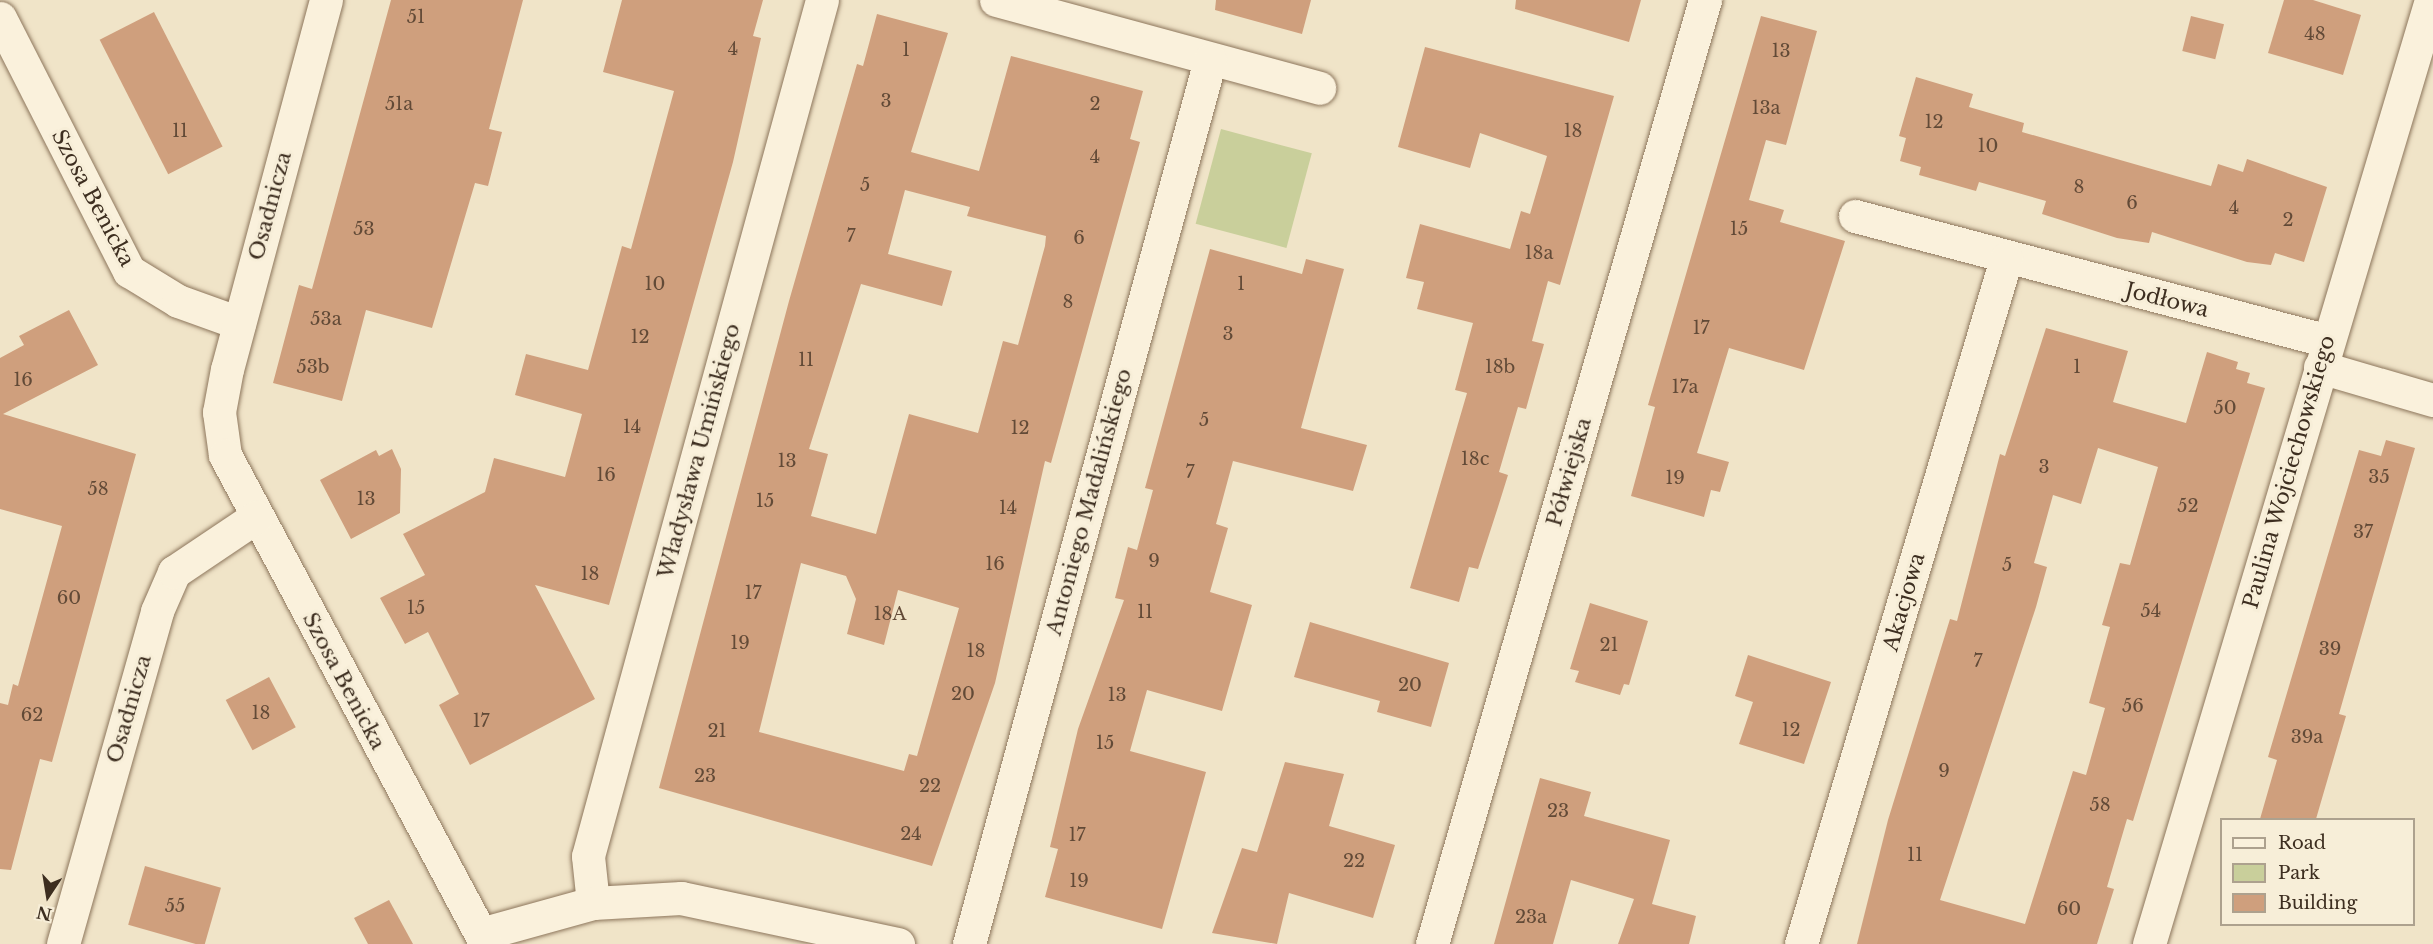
<!DOCTYPE html>
<meta charset="utf-8">
<style>
body{margin:0}
#map{position:relative;width:2433px;height:944px;overflow:hidden;background:#f0e4c8;font-family:"Libre Baskerville",serif}
div>[style]{position:absolute}
[style*='--x']{left:calc(var(--x)*1px);top:calc(var(--y)*1px);width:calc(var(--w)*1px);rotate:calc(var(--a)*1deg)}
.green>*{inset:0;background:#c9cf9b;transform-origin:0 0}
.building>*{inset:0;background:#cf9f7d;transform-origin:0 0}
.roads{filter:drop-shadow(0 0 2px #8d765c) drop-shadow(0 0 2px #8d765c)}
.street>*{height:33px;margin:-16.5px;padding:0 16.5px;transform-origin:16.5px;border-radius:16.5px;background:#faf1dc}
.secondary>*{height:33px;margin:-16.5px;padding:0 16.5px;transform-origin:16.5px;border-radius:16.5px;background:#faf1dc}
span{translate:-50% -50%;white-space:nowrap;text-align:center;line-height:1.15;-webkit-text-stroke:6px #f7eed8;paint-order:stroke}
.number-label{font-size:18px;color:#624a37}
.number-label span{-webkit-text-stroke-width:0}
.street-label{font-size:21px;color:#3d2e20}
.legend{position:absolute;left:2220px;top:818px;width:195px;height:108px;box-sizing:border-box;background:#f7eed8;border:2px solid #ada18e;margin:0;padding:8px 10px;list-style:none;font-size:18px;color:#3d2e20}
.legend li{display:flex;align-items:center;gap:12px;height:30px}
.legend b{width:30px;border:2px solid #ada18e}
.north{position:absolute;left:18px;top:866px;width:60px;height:60px;-webkit-text-stroke:4px #f7eed8;paint-order:stroke;rotate:192deg;font-size:16px;font-weight:700;line-height:24px;text-align:center;color:#3d2e20}
.north::after{content:'';display:block;margin:auto;width:21px;height:27px;background:#3d2e20;clip-path:polygon(50% 0,100% 100%,50% 72%,0 100%)}
</style>
<div id="map">
<div class="green">
<div style="left:1221px;top:129px;width:94px;height:98px;rotate:15deg"></div>
</div>
<div class="building">
<div style="clip-path:polygon(391px 0,523px 0,489px 129px,502px 132px,488px 186px,475px 183px,432px 328px,366px 310px,342px 401px,273px 383px,299px 285px,312px 289px)"></div>
<div style="clip-path:polygon(622px 0,763px 0,753px 36px,761px 38px,733px 162px,609px 605px,535px 585px,595px 699px,470px 765px,439px 705px,459px 694px,428px 632px,405px 644px,380px 598px,425px 575px,403px 534px,485px 492px,494px 458px,565px 477px,582px 414px,515px 395px,526px 354px,588px 370px,622px 246px,631px 249px,674px 91px,603px 72px)"></div>
<div style="clip-path:polygon(1216px 0,1311px 0,1302px 34px,1215px 10px)"></div>
<div style="clip-path:polygon(1516px 0,1641px 0,1629px 42px,1515px 9px)"></div>
<div style="clip-path:polygon(2284px 0,2313px 0,2361px 15px,2343px 75px,2268px 53px)"></div>
<div style="left:154px;top:12px;width:151px;height:61px;rotate:63deg"></div>
<div style="clip-path:polygon(evenodd,877px 14px,948px 33px,911px 152px,979px 171px,1011px 56px,1143px 91px,1130px 139px,1140px 142px,1051px 463px,1045px 461px,995px 683px,932px 866px,659px 788px,789px 301px,857px 64px,863px 66px,877px 14px,905px 190px,970px 207px,967px 216px,1046px 236px,1045px 246px,1018px 345px,1003px 341px,978px 433px,909px 414px,876px 534px,811px 516px,828px 454px,809px 449px,861px 284px,942px 306px,952px 271px,888px 254px,905px 190px,877px 14px,801px 563px,846px 576px,856px 599px,847px 634px,884px 645px,898px 590px,959px 608px,917px 756px,909px 754px,904px 771px,759px 732px,801px 563px)"></div>
<div style="clip-path:polygon(1761px 16px,1817px 31px,1786px 145px,1766px 140px,1749px 200px,1784px 210px,1780px 222px,1845px 241px,1804px 370px,1729px 348px,1697px 453px,1729px 462px,1720px 492px,1711px 490px,1704px 517px,1631px 496px,1655px 407px,1648px 405px)"></div>
<div style="left:2191px;top:16px;width:34px;height:36px;rotate:14deg"></div>
<div style="clip-path:polygon(1425px 47px,1614px 96px,1560px 285px,1548px 281px,1532px 341px,1544px 344px,1526px 409px,1518px 407px,1499px 472px,1508px 475px,1498px 507px,1478px 569px,1469px 567px,1459px 602px,1410px 588px,1467px 393px,1455px 390px,1473px 323px,1417px 309px,1424px 282px,1406px 278px,1420px 224px,1510px 249px,1521px 211px,1530px 214px,1547px 156px,1480px 133px,1470px 168px,1398px 147px)"></div>
<div style="clip-path:polygon(1916px 77px,1973px 94px,1969px 107px,2024px 123px,2022px 132px,2211px 186px,2218px 164px,2243px 172px,2247px 159px,2327px 187px,2304px 262px,2275px 253px,2271px 265px,2247px 262px,2152px 232px,2149px 243px,2117px 238px,2042px 214px,2046px 201px,1979px 182px,1976px 191px,1919px 175px,1921px 167px,1900px 161px,1906px 138px,1899px 136px)"></div>
<div style="clip-path:polygon(1210px 249px,1302px 274px,1306px 259px,1344px 269px,1301px 428px,1367px 445px,1353px 491px,1233px 461px,1216px 524px,1228px 528px,1210px 592px,1252px 605px,1222px 711px,1147px 690px,1130px 751px,1206px 772px,1162px 929px,1045px 897px,1058px 849px,1050px 847px,1078px 729px,1124px 600px,1115px 598px,1128px 547px,1137px 550px,1153px 490px,1145px 488px)"></div>
<div style="clip-path:polygon(69px 310px,98px 365px,3px 414px,136px 454px,52px 762px,40px 759px,11px 870px,0 869px,0 703px,8px 705px,13px 684px,18px 686px,62px 526px,0 509px,0 358px,24px 345px,19px 336px)"></div>
<div style="clip-path:polygon(evenodd,2046px 328px,2128px 351px,2113px 402px,2186px 423px,2207px 352px,2238px 362px,2236px 369px,2250px 373px,2247px 383px,2265px 388px,2133px 821px,2127px 819px,2107px 887px,2114px 889px,2097px 944px,1857px 944px,1888px 820px,1950px 619px,1957px 621px,2000px 454px,2005px 456px,2046px 328px,2098px 448px,2158px 467px,2130px 565px,2120px 563px,2102px 625px,2110px 627px,2089px 703px,2105px 708px,2086px 775px,2073px 771px,2025px 924px,1940px 900px,2036px 607px,2047px 567px,2034px 563px,2053px 495px,2081px 504px,2098px 448px)"></div>
<div style="clip-path:polygon(2386px 440px,2415px 448px,2339px 714px,2346px 716px,2316px 819px,2260px 819px,2277px 760px,2268px 757px,2359px 450px,2381px 456px)"></div>
<div style="clip-path:polygon(392px 449px,401px 469px,400px 513px,351px 539px,320px 480px,376px 450px,379px 456px)"></div>
<div style="clip-path:polygon(1590px 603px,1648px 621px,1629px 685px,1624px 684px,1620px 695px,1575px 682px,1579px 671px,1570px 669px)"></div>
<div style="clip-path:polygon(1310px 622px,1449px 663px,1431px 727px,1377px 712px,1380px 701px,1294px 677px)"></div>
<div style="clip-path:polygon(1748px 655px,1831px 682px,1804px 764px,1739px 744px,1753px 702px,1735px 696px)"></div>
<div style="left:269px;top:677px;width:57px;height:49px;rotate:62deg"></div>
<div style="clip-path:polygon(1285px 762px,1344px 774px,1329px 826px,1395px 845px,1373px 918px,1289px 893px,1277px 944px,1212px 933px,1242px 848px,1257px 852px)"></div>
<div style="clip-path:polygon(1540px 778px,1591px 792px,1584px 816px,1670px 840px,1652px 904px,1696px 916px,1689px 944px,1618px 944px,1634px 899px,1571px 880px,1553px 944px,1494px 944px)"></div>
<div style="left:145px;top:866px;width:79px;height:61px;rotate:16deg"></div>
<div style="clip-path:polygon(389px 900px,413px 944px,368px 944px,354px 918px)"></div>
</div>
<div class="roads">
<div class="street">
<div style="--x:996;--y:0;--w:335;--a:15.2"></div>
<div style="--x:0;--y:18;--w:284;--a:63"></div>
<div style="--x:129;--y:271;--w:57;--a:31.5"></div>
<div style="--x:178;--y:301;--w:65;--a:19.8"></div>
<div style="--x:1855;--y:216;--w:488;--a:14.8"></div>
<div style="--x:2320;--y:367;--w:118;--a:16.3"></div>
<div style="--x:593;--y:903;--w:47;--a:-96.1"></div>
<div style="--x:588;--y:856;--w:887;--a:-74.71"></div>
<div style="--x:481;--y:934;--w:116;--a:-15.5"></div>
<div style="--x:593;--y:903;--w:88;--a:-3.3"></div>
<div style="--x:681;--y:898;--w:222;--a:12"></div>
<div style="--x:969;--y:944;--w:916;--a:-74.75"></div>
<div style="--x:1432;--y:944;--w:983;--a:-73.87"></div>
<div style="--x:1801;--y:944;--w:715;--a:-73.34"></div>
<div style="--x:2149;--y:944;--w:985;--a:-73.37"></div>
</div>
<div class="secondary">
<div style="--x:326;--y:0;--w:382;--a:105"></div>
<div style="--x:227;--y:369;--w:44;--a:100.5"></div>
<div style="--x:219;--y:412;--w:43;--a:82.1"></div>
<div style="--x:225;--y:455;--w:554;--a:61.91"></div>
<div style="--x:63;--y:944;--w:346;--a:-74.2"></div>
<div style="--x:157;--y:611;--w:43;--a:-66.4"></div>
<div style="--x:174;--y:572;--w:99;--a:-33.9"></div>
</div>
</div>
<div class="number-label">
<span style="left:416px;top:17px">51</span>
<span style="left:2315px;top:34px">48</span>
<span style="left:733px;top:49px">4</span>
<span style="left:906px;top:50px">1</span>
<span style="left:1781px;top:51px">13</span>
<span style="left:886px;top:101px">3</span>
<span style="left:399px;top:104px">51a</span>
<span style="left:1095px;top:104px">2</span>
<span style="left:1766px;top:108px">13a</span>
<span style="left:1934px;top:122px">12</span>
<span style="left:180px;top:131px">11</span>
<span style="left:1573px;top:131px">18</span>
<span style="left:1988px;top:146px">10</span>
<span style="left:1095px;top:157px">4</span>
<span style="left:865px;top:185px">5</span>
<span style="left:2079px;top:187px">8</span>
<span style="left:2132px;top:203px">6</span>
<span style="left:2234px;top:208px">4</span>
<span style="left:2288px;top:220px">2</span>
<span style="left:364px;top:229px">53</span>
<span style="left:1739px;top:229px">15</span>
<span style="left:851px;top:236px">7</span>
<span style="left:1079px;top:238px">6</span>
<span style="left:1539px;top:253px">18a</span>
<span style="left:655px;top:284px">10</span>
<span style="left:1241px;top:284px">1</span>
<span style="left:1068px;top:302px">8</span>
<span style="left:326px;top:319px">53a</span>
<span style="left:1701px;top:328px">17</span>
<span style="left:1228px;top:334px">3</span>
<span style="left:640px;top:337px">12</span>
<span style="left:806px;top:360px">11</span>
<span style="left:313px;top:367px">53b</span>
<span style="left:1500px;top:367px">18b</span>
<span style="left:2077px;top:367px">1</span>
<span style="left:23px;top:380px">16</span>
<span style="left:1685px;top:387px">17a</span>
<span style="left:2225px;top:408px">50</span>
<span style="left:1204px;top:420px">5</span>
<span style="left:632px;top:427px">14</span>
<span style="left:1020px;top:428px">12</span>
<span style="left:1475px;top:459px">18c</span>
<span style="left:787px;top:461px">13</span>
<span style="left:2044px;top:467px">3</span>
<span style="left:1190px;top:472px">7</span>
<span style="left:606px;top:475px">16</span>
<span style="left:2379px;top:477px">35</span>
<span style="left:1675px;top:478px">19</span>
<span style="left:98px;top:489px">58</span>
<span style="left:366px;top:499px">13</span>
<span style="left:765px;top:501px">15</span>
<span style="left:2188px;top:506px">52</span>
<span style="left:1008px;top:508px">14</span>
<span style="left:2363px;top:532px">37</span>
<span style="left:1154px;top:561px">9</span>
<span style="left:995px;top:564px">16</span>
<span style="left:2007px;top:565px">5</span>
<span style="left:590px;top:574px">18</span>
<span style="left:753px;top:593px">17</span>
<span style="left:69px;top:598px">60</span>
<span style="left:416px;top:608px">15</span>
<span style="left:2151px;top:611px">54</span>
<span style="left:1145px;top:612px">11</span>
<span style="left:890px;top:614px">18A</span>
<span style="left:740px;top:643px">19</span>
<span style="left:1609px;top:645px">21</span>
<span style="left:2330px;top:649px">39</span>
<span style="left:976px;top:651px">18</span>
<span style="left:1978px;top:661px">7</span>
<span style="left:1410px;top:685px">20</span>
<span style="left:963px;top:694px">20</span>
<span style="left:1117px;top:695px">13</span>
<span style="left:2133px;top:706px">56</span>
<span style="left:261px;top:713px">18</span>
<span style="left:32px;top:715px">62</span>
<span style="left:481px;top:721px">17</span>
<span style="left:1791px;top:730px">12</span>
<span style="left:717px;top:731px">21</span>
<span style="left:2307px;top:737px">39a</span>
<span style="left:1105px;top:743px">15</span>
<span style="left:1944px;top:771px">9</span>
<span style="left:705px;top:776px">23</span>
<span style="left:930px;top:786px">22</span>
<span style="left:2100px;top:805px">58</span>
<span style="left:1558px;top:811px">23</span>
<span style="left:911px;top:834px">24</span>
<span style="left:1077px;top:835px">17</span>
<span style="left:1915px;top:855px">11</span>
<span style="left:1354px;top:861px">22</span>
<span style="left:1079px;top:881px">19</span>
<span style="left:175px;top:906px">55</span>
<span style="left:2069px;top:909px">60</span>
<span style="left:1531px;top:917px">23a</span>
</div>
<div class="street-label">
<span style="left:93px;top:198px;rotate:62deg">Szosa Benicka</span>
<span style="left:270px;top:206px;rotate:-75deg">Osadnicza</span>
<span style="left:2167px;top:300px;rotate:14deg">Jodłowa</span>
<span style="left:699px;top:451px;rotate:-75deg">Władysława Umińskiego</span>
<span style="left:1569px;top:472px;rotate:-74deg">Półwiejska</span>
<span style="left:2289px;top:472px;rotate:-74deg">Paulina Wojciechowskiego</span>
<span style="left:1089px;top:502px;rotate:-75deg">Antoniego Madalińskiego</span>
<span style="left:1904px;top:602px;rotate:-74deg">Akacjowa</span>
<span style="left:344px;top:681px;rotate:62deg">Szosa Benicka</span>
<span style="left:129px;top:709px;rotate:-74deg">Osadnicza</span>
</div>
<ul class="legend">
<li><b style="height:8px;background:#faf1dc"></b>Road</li>
<li><b style="height:16px;background:#c9cf9b"></b>Park</li>
<li><b style="height:16px;background:#cf9f7d"></b>Building</li>
</ul>
<div class="north">N</div>
</div>
